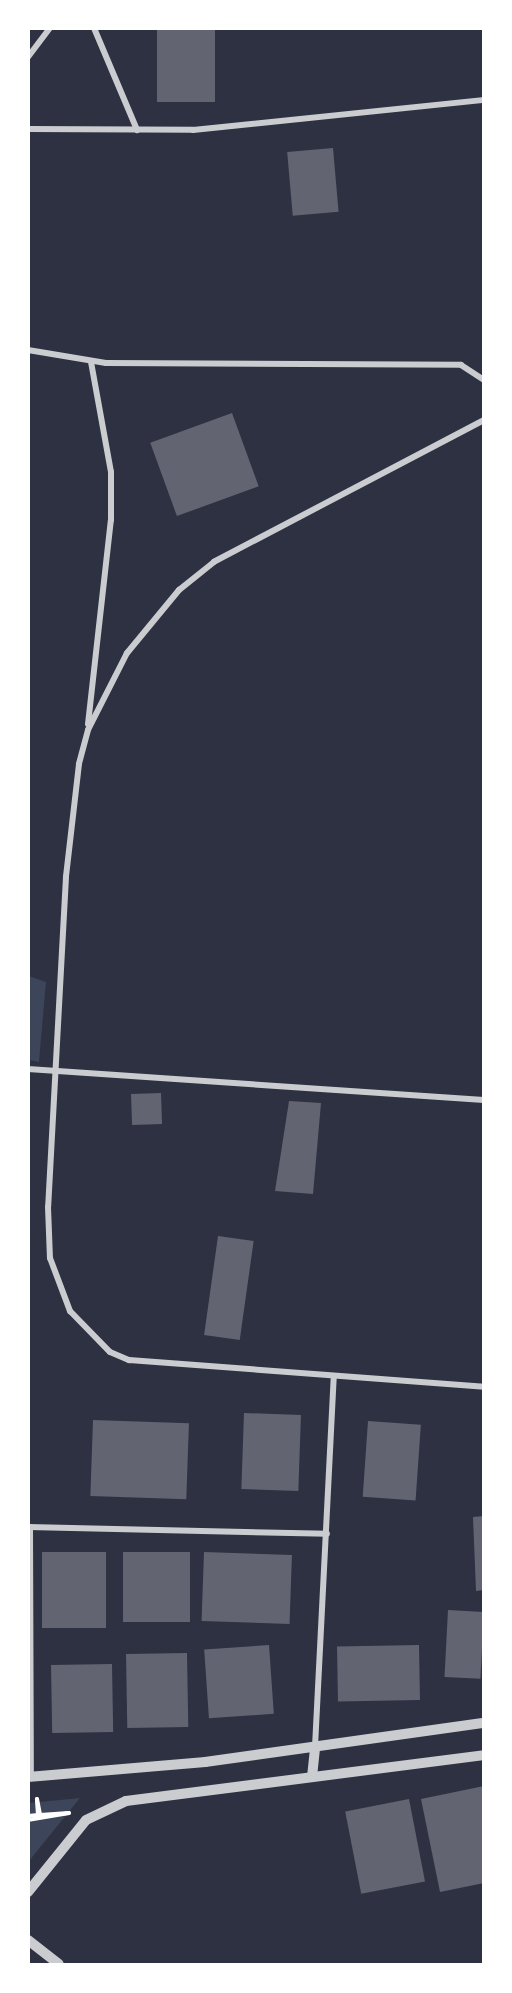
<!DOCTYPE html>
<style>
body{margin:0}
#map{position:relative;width:512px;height:1993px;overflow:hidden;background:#2d3142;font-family:Mulish,sans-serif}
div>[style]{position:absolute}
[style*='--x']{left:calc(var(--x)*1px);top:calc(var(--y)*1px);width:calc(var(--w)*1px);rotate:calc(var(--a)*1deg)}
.green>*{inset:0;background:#3c4559}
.building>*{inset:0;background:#626471;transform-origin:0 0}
.path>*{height:4px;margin:-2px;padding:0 2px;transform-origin:2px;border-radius:2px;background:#fff}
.minor>*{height:6px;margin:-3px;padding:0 3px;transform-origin:3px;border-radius:3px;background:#caccd0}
.tertiary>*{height:10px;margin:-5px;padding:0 5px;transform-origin:5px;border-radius:5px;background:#caccd0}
span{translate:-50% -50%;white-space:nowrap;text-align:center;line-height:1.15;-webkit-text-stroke:4.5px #fff;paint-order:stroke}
.frame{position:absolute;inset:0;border:30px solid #fff;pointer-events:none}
</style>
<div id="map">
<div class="green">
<div style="clip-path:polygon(29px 976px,46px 982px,39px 1062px,29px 1060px)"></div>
<div style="clip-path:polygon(80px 1798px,29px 1861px,29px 1803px)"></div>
</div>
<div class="building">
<div style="left:157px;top:28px;width:58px;height:74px"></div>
<div style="left:333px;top:148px;width:64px;height:46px;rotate:85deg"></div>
<div style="left:232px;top:413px;width:78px;height:87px;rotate:70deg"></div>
<div style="left:161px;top:1093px;width:31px;height:30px;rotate:88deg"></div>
<div style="clip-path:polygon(289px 1101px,321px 1103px,313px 1194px,275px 1191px)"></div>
<div style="left:218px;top:1236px;width:36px;height:100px;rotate:8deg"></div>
<div style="left:244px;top:1413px;width:57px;height:76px;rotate:2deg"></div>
<div style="left:93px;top:1420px;width:96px;height:76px;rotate:2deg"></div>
<div style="left:368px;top:1421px;width:53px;height:76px;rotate:4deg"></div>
<div style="clip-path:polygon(484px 1516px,484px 1590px,476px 1591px,473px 1517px)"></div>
<div style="left:42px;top:1552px;width:64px;height:76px"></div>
<div style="left:123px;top:1552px;width:67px;height:70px"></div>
<div style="left:204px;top:1552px;width:88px;height:69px;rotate:2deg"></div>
<div style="left:448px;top:1610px;width:36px;height:67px;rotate:3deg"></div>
<div style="left:269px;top:1645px;width:69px;height:65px;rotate:86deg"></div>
<div style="left:419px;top:1645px;width:55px;height:82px;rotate:89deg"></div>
<div style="left:187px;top:1653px;width:74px;height:61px;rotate:89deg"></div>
<div style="left:112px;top:1664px;width:68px;height:61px;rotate:89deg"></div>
<div style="clip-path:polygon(484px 1786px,484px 1883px,440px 1892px,421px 1799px)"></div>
<div style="left:409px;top:1799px;width:84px;height:65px;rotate:79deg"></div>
</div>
<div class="path">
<div style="--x:28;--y:1816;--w:10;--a:-6"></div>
<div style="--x:38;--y:1815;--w:16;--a:-94"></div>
<div style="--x:37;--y:1799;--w:16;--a:79"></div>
<div style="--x:40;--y:1815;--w:29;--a:-4"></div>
<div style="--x:69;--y:1813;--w:42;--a:170.3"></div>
</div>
<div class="minor">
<div style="--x:94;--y:28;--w:111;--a:67.1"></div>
<div style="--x:28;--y:57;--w:36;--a:-53"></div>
<div style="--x:28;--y:129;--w:165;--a:0.3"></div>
<div style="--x:193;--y:130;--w:293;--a:-5.9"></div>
<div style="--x:28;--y:350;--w:79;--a:9.5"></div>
<div style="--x:106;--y:363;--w:355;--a:0.3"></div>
<div style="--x:461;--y:365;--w:27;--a:33"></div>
<div style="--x:484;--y:420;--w:305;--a:152.3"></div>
<div style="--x:214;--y:562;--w:45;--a:141.3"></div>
<div style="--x:179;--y:590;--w:82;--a:129.5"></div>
<div style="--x:127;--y:653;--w:86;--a:116.9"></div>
<div style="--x:88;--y:730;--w:35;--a:105"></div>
<div style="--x:79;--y:764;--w:114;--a:96.6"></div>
<div style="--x:66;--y:877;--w:330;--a:93.1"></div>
<div style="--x:48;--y:1207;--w:51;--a:87.8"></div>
<div style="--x:50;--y:1258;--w:57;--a:69.3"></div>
<div style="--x:70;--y:1311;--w:57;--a:45.7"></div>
<div style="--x:110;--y:1352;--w:21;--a:23"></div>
<div style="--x:129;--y:1360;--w:356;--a:4.3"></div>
<div style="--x:88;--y:724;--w:205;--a:-83.6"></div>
<div style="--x:111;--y:520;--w:48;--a:-90"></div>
<div style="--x:111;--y:472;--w:112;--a:-100.3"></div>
<div style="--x:28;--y:1069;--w:457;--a:3.9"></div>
<div style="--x:28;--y:1527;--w:299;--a:1.3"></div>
<div style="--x:30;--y:1527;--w:250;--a:89.8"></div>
<div style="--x:315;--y:1747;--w:369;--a:-87.1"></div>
</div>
<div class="tertiary">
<div style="--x:28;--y:1777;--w:178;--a:-4.8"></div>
<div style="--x:205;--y:1762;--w:282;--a:-8"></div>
<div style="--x:312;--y:1777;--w:30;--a:-84"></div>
<div style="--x:28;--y:1892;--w:92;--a:-51.1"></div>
<div style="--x:86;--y:1820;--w:44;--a:-25.4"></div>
<div style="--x:126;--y:1801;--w:361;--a:-7.3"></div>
<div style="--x:28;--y:1940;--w:39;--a:38"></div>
</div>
<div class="frame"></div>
</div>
